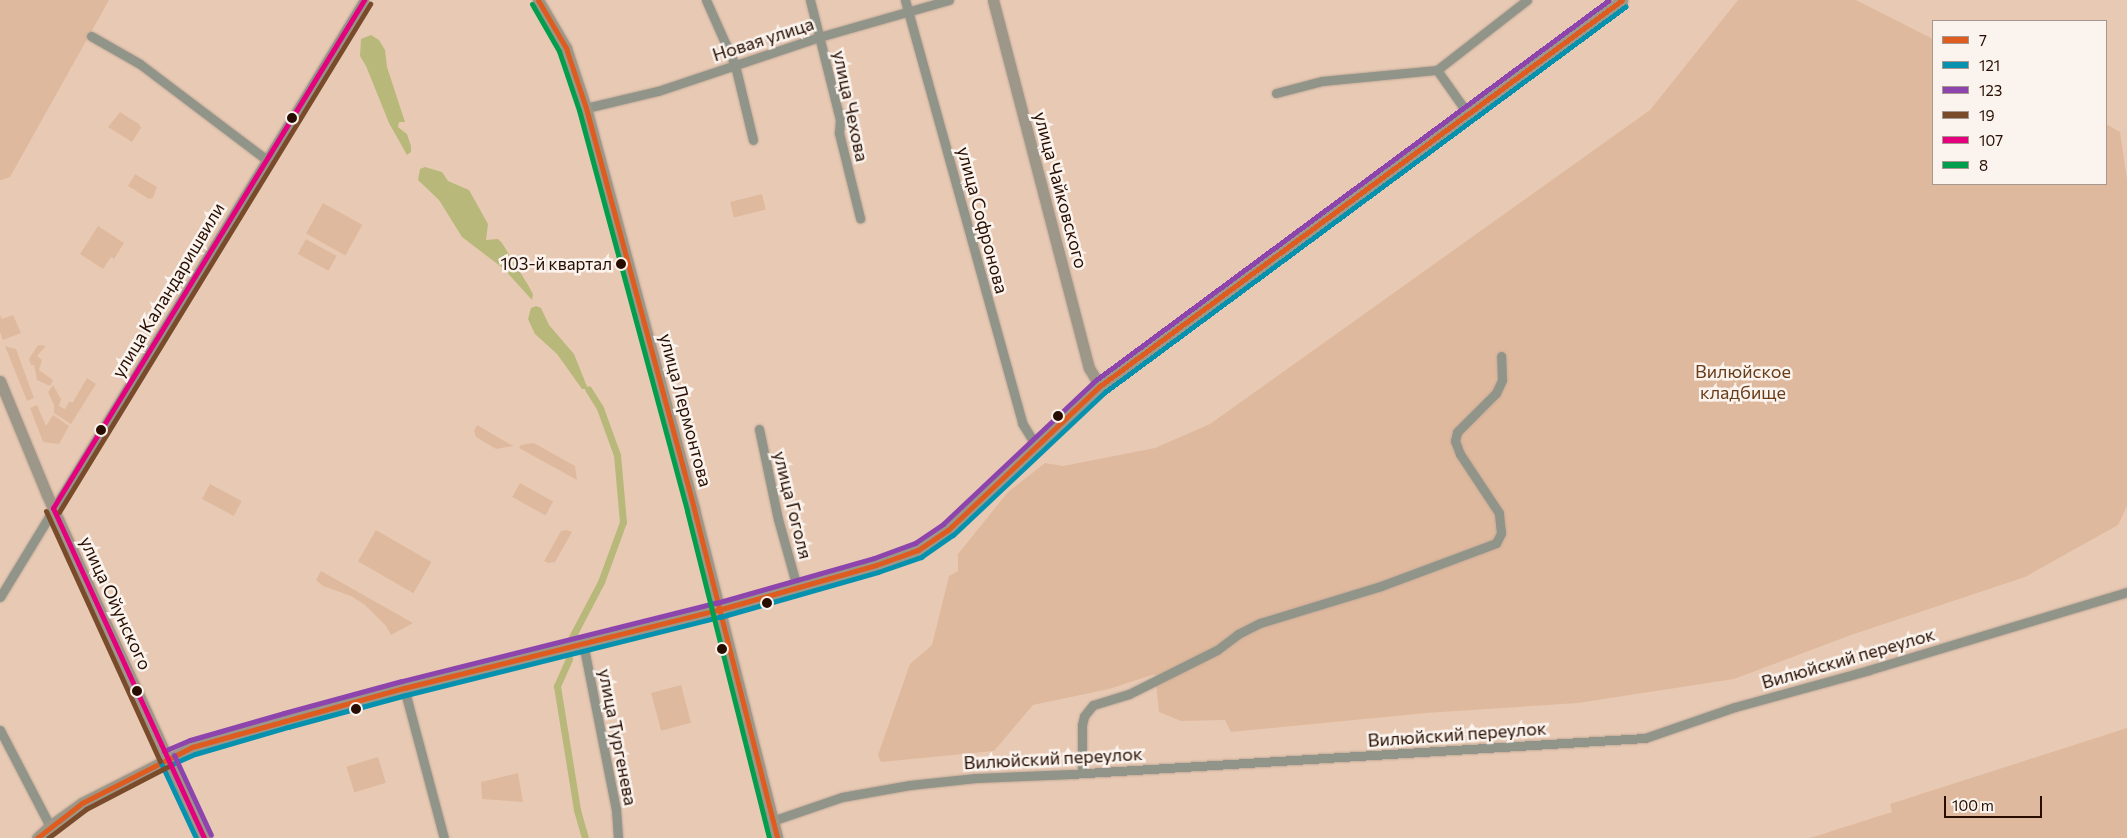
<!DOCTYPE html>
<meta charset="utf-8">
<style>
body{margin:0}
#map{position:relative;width:2127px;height:838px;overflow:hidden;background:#e8cab4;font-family:Commissioner,sans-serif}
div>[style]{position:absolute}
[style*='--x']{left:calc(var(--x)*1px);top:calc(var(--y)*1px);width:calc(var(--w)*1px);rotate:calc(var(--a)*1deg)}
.green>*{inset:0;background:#dfb99d;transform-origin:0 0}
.water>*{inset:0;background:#b8b87b}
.canal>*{height:7px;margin:-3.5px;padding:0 3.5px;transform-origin:3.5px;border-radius:3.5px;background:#b8b87b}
.roads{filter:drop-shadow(0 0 1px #c1a998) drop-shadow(0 0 1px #c1a998)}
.minor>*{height:9px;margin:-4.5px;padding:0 4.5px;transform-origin:4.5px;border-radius:4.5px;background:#909489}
.major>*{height:11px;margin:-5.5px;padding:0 5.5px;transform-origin:5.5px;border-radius:5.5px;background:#9d9789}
.bus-1>*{height:5px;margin:-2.5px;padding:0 2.5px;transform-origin:2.5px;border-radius:2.5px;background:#de5c1f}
.bus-2>*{height:5px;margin:-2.5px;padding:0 2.5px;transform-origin:2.5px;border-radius:2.5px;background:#0692af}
.bus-3>*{height:5px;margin:-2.5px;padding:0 2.5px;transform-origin:2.5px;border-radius:2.5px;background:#8e44ad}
.bus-4>*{height:5px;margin:-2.5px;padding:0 2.5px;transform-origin:2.5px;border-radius:2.5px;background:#7a4b2a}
.bus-5>*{height:5px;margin:-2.5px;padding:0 2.5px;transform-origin:2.5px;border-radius:2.5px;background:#e5007d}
.bus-6>*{height:5px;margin:-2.5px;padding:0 2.5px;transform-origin:2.5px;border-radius:2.5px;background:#029e4d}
.dots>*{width:14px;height:14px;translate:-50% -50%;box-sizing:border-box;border:2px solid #faf3ee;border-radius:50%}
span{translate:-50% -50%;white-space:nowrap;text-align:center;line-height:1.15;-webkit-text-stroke:5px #faf3ee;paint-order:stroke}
.bus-label{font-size:17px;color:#270e00}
.right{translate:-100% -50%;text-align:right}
.street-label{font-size:18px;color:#270e00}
.park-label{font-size:18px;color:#693d18}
.legend{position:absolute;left:1932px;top:20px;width:175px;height:165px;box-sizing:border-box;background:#faf3ee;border:1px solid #a6978f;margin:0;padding:6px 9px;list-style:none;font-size:15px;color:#270e00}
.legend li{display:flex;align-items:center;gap:10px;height:25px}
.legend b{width:25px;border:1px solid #a6978f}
.scale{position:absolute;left:1944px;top:796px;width:98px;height:22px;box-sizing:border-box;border:2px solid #270e00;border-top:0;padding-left:6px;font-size:15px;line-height:18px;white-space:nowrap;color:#270e00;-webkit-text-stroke:4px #faf3ee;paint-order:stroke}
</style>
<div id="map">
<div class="green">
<div style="clip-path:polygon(0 0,109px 0,10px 177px,2px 180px,0 180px)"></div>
<div style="clip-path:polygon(1738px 0,1856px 0,1933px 39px,1933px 184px,2106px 184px,2106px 124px,2120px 132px,2127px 180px,2127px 506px,2118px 525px,2025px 577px,1851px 635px,1734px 679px,1578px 703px,1426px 713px,1231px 732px,1225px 720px,1181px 721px,1159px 712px,1155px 674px,1109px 689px,1033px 705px,994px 751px,881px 762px,878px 755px,910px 664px,932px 645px,949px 576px,958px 571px,958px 554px,1008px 492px,1045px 463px,1063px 466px,1155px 448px,1210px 424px,1650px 110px)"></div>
<div style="clip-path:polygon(120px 112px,139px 124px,141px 128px,132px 142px,108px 127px)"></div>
<div style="clip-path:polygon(135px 174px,157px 187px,153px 198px,149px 199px,128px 186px)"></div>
<div style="left:762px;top:194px;width:16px;height:33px;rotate:76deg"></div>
<div style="left:323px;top:203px;width:45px;height:35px;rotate:29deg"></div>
<div style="clip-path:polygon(98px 226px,124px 243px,114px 259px,111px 257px,103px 269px,80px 254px)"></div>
<div style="left:306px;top:239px;width:35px;height:17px;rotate:29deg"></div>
<div style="clip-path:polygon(0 315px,2px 319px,13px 315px,21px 333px,3px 340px,0 332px)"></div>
<div style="clip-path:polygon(38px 345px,46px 346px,37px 356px,42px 360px,39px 370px,53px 380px,50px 386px,37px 380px,34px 365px,31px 365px,29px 359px)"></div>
<div style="clip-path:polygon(5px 346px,16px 349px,34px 398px,27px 401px)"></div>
<div style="clip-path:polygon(87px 378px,96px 384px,71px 424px,54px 413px,54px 405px,48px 392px,53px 385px,61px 399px,59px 406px,65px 409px,69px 402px,73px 402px)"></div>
<div style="clip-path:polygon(37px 405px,46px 426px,53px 415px,69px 426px,59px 444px,43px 442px,30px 408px)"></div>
<div style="clip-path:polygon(477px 425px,513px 446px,496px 449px,476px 437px,474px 431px)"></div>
<div style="clip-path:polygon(534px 443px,575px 466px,577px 480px,519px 448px,521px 445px)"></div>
<div style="left:520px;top:483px;width:38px;height:16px;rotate:29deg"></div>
<div style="left:210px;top:484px;width:36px;height:17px;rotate:28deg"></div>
<div style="left:376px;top:530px;width:64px;height:36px;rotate:30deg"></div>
<div style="clip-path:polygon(567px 530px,572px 532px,555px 562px,548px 563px,544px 561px,561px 531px)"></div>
<div style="clip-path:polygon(321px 571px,413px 623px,391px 635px,386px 626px,365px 605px,351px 596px,323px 586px,316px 580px)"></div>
<div style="left:681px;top:685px;width:39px;height:31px;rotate:75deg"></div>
<div style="clip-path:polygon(2127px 728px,2127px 838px,1810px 838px,1892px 812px,1890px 804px)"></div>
<div style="left:378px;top:757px;width:27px;height:33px;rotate:73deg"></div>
<div style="clip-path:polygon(518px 773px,523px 802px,482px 799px,481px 782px)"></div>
</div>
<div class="water">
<div style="clip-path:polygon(371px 35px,379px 40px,385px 50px,387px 67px,405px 122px,399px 122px,398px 127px,407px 134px,411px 146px,411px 152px,407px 155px,389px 123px,366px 66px,360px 56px,361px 39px)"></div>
<div style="clip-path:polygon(425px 167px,442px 172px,448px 181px,469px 190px,488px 224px,486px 240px,498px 239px,502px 243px,528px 285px,533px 294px,532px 300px,504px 269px,462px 237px,439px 200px,418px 180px,420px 169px)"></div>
<div style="clip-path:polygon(536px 306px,541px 308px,549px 325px,574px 354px,588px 389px,582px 389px,557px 354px,535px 334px,528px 319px,531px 308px)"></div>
</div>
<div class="canal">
<div style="--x:570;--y:641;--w:67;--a:-62.3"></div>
<div style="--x:601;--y:582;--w:64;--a:-69.9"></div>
<div style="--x:623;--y:522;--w:67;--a:-95.1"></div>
<div style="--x:617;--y:455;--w:50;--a:-109.9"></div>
<div style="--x:600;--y:408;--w:22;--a:-122"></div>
<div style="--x:569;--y:659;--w:30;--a:114"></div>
<div style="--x:557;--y:686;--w:126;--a:80.8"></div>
<div style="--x:577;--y:810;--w:29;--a:74"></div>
</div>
<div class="roads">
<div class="minor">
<div style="--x:706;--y:0;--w:71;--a:66"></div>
<div style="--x:735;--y:65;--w:77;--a:76.5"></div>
<div style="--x:810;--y:0;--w:123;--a:75.9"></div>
<div style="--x:840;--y:119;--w:14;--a:94"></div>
<div style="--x:839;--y:133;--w:88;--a:76.1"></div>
<div style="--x:905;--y:0;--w:439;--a:74.5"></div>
<div style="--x:1022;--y:423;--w:26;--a:58"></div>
<div style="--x:91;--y:36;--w:56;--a:29.7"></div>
<div style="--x:140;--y:64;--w:159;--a:37.1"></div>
<div style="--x:1437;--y:70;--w:114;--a:-37.9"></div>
<div style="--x:1276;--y:93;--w:48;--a:-14.6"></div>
<div style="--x:1322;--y:81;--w:116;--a:-5.5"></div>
<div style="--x:1437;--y:70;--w:54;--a:54.8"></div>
<div style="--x:586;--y:108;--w:74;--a:-13.3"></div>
<div style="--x:658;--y:91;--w:170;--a:-18.5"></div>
<div style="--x:819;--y:37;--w:135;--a:-15.9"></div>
<div style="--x:759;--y:429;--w:92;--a:78.1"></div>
<div style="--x:778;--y:519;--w:71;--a:74.4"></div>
<div style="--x:0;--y:597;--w:699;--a:-58.63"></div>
<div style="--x:583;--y:643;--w:169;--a:78.8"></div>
<div style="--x:616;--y:809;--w:29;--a:86"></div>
<div style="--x:404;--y:688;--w:155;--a:75.1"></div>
<div style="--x:0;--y:730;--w:108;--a:62.5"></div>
<div style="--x:1082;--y:773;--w:48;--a:-90"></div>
<div style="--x:1082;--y:725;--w:9;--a:-77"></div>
<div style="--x:1084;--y:716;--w:14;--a:-51"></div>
<div style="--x:1093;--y:705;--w:38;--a:-17"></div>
<div style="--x:1129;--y:694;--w:98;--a:-26.6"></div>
<div style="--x:1217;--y:650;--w:26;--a:-37"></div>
<div style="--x:1238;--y:634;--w:25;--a:-27"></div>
<div style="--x:1260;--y:623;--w:127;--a:-17"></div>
<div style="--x:1381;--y:586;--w:123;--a:-20.5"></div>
<div style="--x:1496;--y:543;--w:11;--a:-63"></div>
<div style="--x:1501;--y:533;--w:20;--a:-96"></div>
<div style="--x:1499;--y:513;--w:71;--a:-123.5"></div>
<div style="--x:1460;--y:454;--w:14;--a:-111"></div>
<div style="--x:1455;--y:441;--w:9;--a:-77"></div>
<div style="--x:1457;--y:432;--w:55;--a:-45"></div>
<div style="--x:1496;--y:393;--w:14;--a:-65"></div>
<div style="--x:1502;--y:380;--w:24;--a:-92"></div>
<div style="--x:772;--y:821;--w:74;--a:-18.9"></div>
<div style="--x:842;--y:797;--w:69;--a:-10"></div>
<div style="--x:910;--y:785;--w:66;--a:-6.1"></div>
<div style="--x:976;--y:778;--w:95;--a:-2.4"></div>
<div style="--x:1071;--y:774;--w:575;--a:-3.59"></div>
<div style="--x:1645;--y:738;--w:95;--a:-19"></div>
<div style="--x:1735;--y:707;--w:139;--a:-15.4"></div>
<div style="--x:1869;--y:670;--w:270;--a:-16.8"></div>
</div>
<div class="major">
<div style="--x:538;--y:0;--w:56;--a:59.7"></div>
<div style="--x:566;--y:48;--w:63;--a:71.6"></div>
<div style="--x:586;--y:108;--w:415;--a:74.9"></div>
<div style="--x:694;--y:509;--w:339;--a:75.8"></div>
<div style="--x:993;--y:0;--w:380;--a:75.4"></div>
<div style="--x:1089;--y:368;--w:21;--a:59"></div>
<div style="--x:0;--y:381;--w:123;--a:67.6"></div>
<div style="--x:47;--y:495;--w:377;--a:65.4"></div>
<div style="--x:37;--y:838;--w:18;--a:-43"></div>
<div style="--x:50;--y:826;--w:39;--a:-36"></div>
<div style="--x:82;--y:803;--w:123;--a:-27"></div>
<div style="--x:192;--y:747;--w:220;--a:-15.6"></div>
<div style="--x:404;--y:688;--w:324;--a:-14"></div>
<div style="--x:718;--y:610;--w:164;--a:-15.9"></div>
<div style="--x:876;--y:565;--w:45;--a:-19.7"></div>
<div style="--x:918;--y:550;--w:36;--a:-34"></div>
<div style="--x:948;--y:530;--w:209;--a:-43.5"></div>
<div style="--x:1100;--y:386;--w:649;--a:-36.48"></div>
</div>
</div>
<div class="bus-1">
<div style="--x:538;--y:0;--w:56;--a:59.7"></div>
<div style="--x:566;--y:48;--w:63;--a:71.6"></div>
<div style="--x:586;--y:108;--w:415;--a:74.9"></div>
<div style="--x:694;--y:509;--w:339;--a:75.8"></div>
<div style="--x:37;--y:838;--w:57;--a:-37.9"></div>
<div style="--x:82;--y:803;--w:123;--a:-27"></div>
<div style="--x:192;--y:747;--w:220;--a:-15.6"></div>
<div style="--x:404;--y:688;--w:324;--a:-14"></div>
<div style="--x:718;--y:610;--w:164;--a:-15.9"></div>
<div style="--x:876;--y:565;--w:45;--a:-19.7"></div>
<div style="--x:918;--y:550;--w:36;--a:-34"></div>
<div style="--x:948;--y:530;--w:209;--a:-43.5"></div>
<div style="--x:1100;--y:386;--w:649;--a:-36.48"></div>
</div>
<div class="bus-2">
<div style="--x:160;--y:761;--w:85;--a:64.9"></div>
<div style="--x:170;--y:765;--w:27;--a:-24"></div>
<div style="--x:195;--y:754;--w:97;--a:-16.2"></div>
<div style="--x:288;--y:727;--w:122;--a:-15.2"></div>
<div style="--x:406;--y:695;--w:324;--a:-14"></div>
<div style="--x:720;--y:617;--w:164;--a:-15.9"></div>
<div style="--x:878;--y:572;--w:46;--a:-19.2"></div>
<div style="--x:921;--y:557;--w:39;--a:-35"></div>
<div style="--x:953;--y:535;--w:209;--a:-43.3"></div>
<div style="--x:1105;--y:392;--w:648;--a:-36.53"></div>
</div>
<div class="bus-3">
<div style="--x:164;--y:751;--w:28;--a:-23"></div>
<div style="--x:190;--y:740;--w:98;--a:-16"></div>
<div style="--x:284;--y:713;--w:122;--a:-15.2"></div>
<div style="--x:402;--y:681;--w:324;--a:-14"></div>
<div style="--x:716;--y:603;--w:164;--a:-15.9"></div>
<div style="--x:874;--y:558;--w:44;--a:-20.1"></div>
<div style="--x:915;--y:543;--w:34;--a:-34"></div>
<div style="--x:943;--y:524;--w:210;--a:-43.3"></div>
<div style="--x:1096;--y:380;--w:638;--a:-36.53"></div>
<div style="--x:174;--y:755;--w:88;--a:65.2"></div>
</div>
<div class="bus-4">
<div style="--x:46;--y:511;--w:275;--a:65.5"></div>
<div style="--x:59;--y:512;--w:596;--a:-58.52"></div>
<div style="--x:48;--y:838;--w:48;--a:-37.3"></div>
<div style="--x:86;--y:809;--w:96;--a:-27.4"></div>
</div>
<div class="bus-5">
<div style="--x:53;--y:508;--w:596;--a:-58.52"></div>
<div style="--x:53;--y:508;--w:363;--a:65.4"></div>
</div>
<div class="bus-6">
<div style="--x:532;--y:4;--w:54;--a:60.1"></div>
<div style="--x:559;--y:51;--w:62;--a:71.3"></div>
<div style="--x:579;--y:110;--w:415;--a:74.9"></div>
<div style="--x:687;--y:511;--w:337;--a:75.9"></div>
</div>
<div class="dots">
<div style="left:292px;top:118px;background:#270e00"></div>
<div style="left:621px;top:264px;background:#270e00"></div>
<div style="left:1058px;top:416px;background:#270e00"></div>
<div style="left:101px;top:430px;background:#270e00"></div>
<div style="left:767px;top:603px;background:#270e00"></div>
<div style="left:722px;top:649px;background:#270e00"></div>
<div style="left:137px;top:691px;background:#270e00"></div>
<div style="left:356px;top:709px;background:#270e00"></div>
</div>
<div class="bus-label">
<span class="right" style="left:612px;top:264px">103-й квартал</span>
</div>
<div class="street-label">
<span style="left:763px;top:39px;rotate:-18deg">Новая улица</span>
<span style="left:851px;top:106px;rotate:78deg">улица Чехова</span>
<span style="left:1061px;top:190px;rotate:75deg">улица Чайковского</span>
<span style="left:983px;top:220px;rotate:75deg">улица Софронова</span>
<span style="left:168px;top:290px;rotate:-59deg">улица Каландаришвили</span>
<span style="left:686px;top:410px;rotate:75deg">улица Лермонтова</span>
<span style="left:793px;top:505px;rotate:76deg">улица Гоголя</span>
<span style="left:116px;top:603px;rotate:65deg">улица Ойунского</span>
<span style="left:1848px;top:658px;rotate:-16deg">Вилюйский переулок</span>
<span style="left:1457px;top:734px;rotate:-4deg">Вилюйский переулок</span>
<span style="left:618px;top:737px;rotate:79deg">улица Тургенева</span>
<span style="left:1053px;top:758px;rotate:-3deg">Вилюйский переулок</span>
</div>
<div class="park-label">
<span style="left:1743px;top:382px">Вилюйское<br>кладбище</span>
</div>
<ul class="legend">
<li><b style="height:6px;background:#de5c1f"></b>7</li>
<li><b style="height:6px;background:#0692af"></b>121</li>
<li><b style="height:6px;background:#8e44ad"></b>123</li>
<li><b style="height:6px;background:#7a4b2a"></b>19</li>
<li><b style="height:6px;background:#e5007d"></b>107</li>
<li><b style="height:6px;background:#029e4d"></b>8</li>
</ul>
<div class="scale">100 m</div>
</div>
